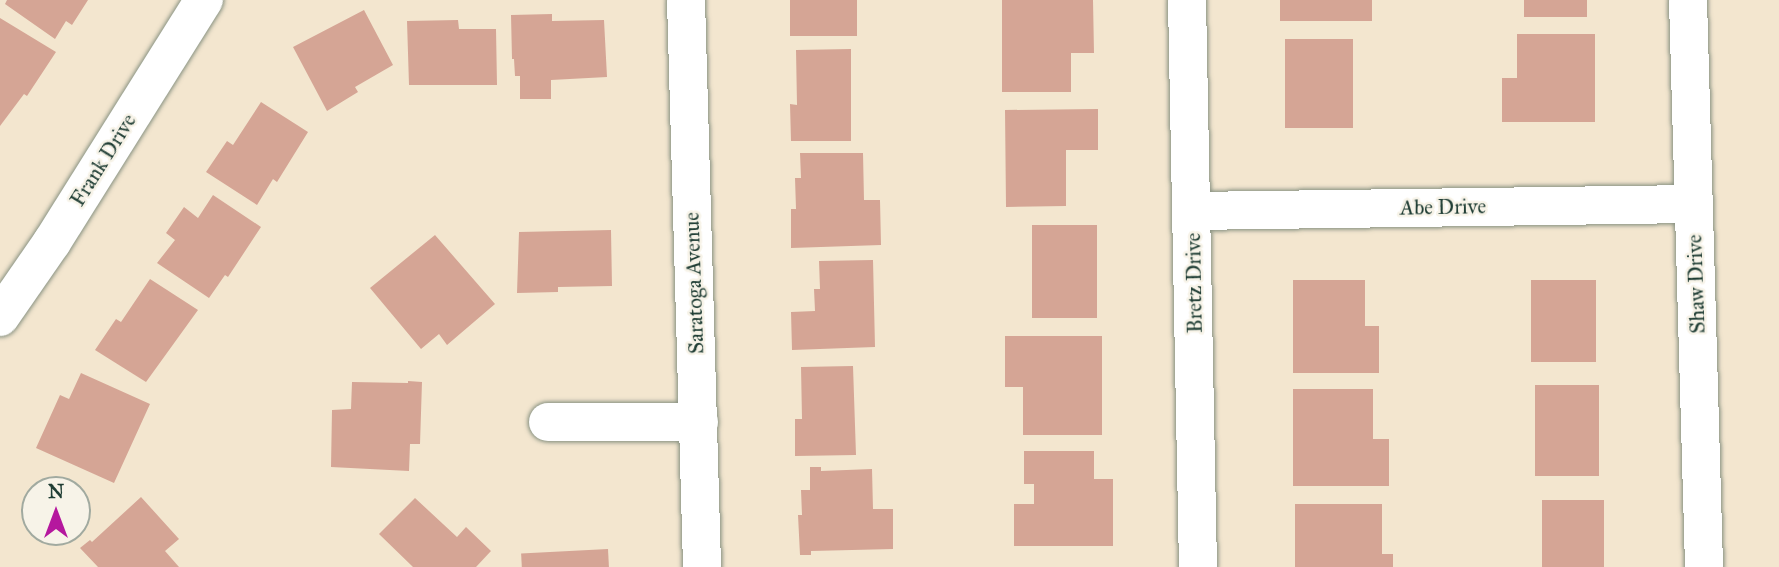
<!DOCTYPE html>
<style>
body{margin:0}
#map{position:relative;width:1779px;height:567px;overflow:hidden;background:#f3e6cf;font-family:"IM FELL Great Primer",serif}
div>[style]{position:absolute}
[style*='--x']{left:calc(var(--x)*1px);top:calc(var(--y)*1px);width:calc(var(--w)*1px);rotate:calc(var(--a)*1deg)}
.building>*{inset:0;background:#d5a595;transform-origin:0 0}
.roads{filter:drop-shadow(0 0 2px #899282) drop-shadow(0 0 2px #899282)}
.minor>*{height:38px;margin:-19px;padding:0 19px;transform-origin:19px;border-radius:19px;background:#fff}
span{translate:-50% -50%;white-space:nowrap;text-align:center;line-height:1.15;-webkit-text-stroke:5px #f7f3e8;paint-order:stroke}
.street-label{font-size:21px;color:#1f3d34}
.north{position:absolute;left:21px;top:476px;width:70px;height:70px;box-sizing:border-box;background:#f7f3e8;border:2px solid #a1aaa0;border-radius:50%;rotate:0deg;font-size:19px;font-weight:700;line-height:28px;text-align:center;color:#1f3d34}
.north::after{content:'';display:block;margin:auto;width:24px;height:32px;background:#b5179e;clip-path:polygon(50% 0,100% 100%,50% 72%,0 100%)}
</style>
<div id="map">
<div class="building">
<div style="clip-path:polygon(7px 0,88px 0,72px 25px,66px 21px,55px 39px,5px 4px)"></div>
<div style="left:790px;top:0;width:67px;height:36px"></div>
<div style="clip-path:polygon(1002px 0,1093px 0,1094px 53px,1071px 53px,1071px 92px,1002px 92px)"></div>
<div style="left:1280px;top:0;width:92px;height:21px"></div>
<div style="left:1524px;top:0;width:63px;height:17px"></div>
<div style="clip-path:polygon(364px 10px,393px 65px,355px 87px,358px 92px,327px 111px,293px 47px)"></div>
<div style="clip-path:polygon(552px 14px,552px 21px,604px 20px,607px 77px,551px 80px,551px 99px,520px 99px,520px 76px,515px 76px,514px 59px,512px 59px,511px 15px)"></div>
<div style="clip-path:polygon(0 18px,56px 52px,27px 96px,24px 94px,0 126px)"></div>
<div style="clip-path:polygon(458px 20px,459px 29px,496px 29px,497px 85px,409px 85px,407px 21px)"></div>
<div style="clip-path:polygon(1517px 34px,1595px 34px,1595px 122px,1502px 122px,1502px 78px,1517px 78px)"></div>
<div style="left:1285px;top:39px;width:68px;height:89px"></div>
<div style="clip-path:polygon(851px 49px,851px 141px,791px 141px,790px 104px,797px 105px,796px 50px)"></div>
<div style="clip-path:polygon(261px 102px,308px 132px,277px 182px,273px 179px,257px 205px,206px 172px,227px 141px,233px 145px)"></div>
<div style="clip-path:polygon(1098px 109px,1098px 150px,1066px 150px,1066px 206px,1006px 207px,1005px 110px)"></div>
<div style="clip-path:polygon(800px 153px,863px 153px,864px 200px,880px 200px,881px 245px,791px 248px,791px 209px,796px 209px,795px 178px,801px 178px)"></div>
<div style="clip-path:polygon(213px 195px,261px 227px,228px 277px,225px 275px,209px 298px,157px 263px,175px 240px,166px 233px,184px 207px,198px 218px)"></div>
<div style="left:1032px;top:225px;width:65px;height:93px"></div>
<div style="clip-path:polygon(611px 230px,612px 286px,558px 287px,558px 292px,517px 293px,519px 232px)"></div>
<div style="clip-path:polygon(435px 235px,495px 304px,447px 345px,439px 334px,421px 349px,370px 288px)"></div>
<div style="clip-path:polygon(873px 260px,875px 347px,792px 350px,791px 312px,815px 311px,814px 289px,820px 289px,819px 261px)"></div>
<div style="clip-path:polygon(150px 279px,198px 310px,146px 382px,95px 350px,116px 319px,121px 322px)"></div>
<div style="clip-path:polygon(1293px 280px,1365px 280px,1365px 326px,1379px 326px,1379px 373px,1293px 373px)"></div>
<div style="left:1531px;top:280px;width:65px;height:82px"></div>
<div style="clip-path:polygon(1005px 336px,1102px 336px,1102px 435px,1023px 435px,1023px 387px,1005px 387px)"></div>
<div style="clip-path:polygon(853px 366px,856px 455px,795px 456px,795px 419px,802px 419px,801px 367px)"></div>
<div style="clip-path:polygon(81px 373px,150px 404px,114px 483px,36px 448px,60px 395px,69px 399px)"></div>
<div style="clip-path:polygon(408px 381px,422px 382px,420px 444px,410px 444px,409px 471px,331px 467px,332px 410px,351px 409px,352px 382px,408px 383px)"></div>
<div style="left:1535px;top:385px;width:64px;height:91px"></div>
<div style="clip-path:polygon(1293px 389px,1373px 389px,1373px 439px,1389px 439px,1389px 486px,1293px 486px)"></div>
<div style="clip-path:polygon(1024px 451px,1094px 451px,1094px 479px,1113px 479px,1113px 546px,1014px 546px,1014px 504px,1034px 504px,1034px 484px,1024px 484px)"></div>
<div style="clip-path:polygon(810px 467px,821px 467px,821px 471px,872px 469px,873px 509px,893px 509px,893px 549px,811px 551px,811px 555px,800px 555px,798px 515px,802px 515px,801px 490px,810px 490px)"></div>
<div style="clip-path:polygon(141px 497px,179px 539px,165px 551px,179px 567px,98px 567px,80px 548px,90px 540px,92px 542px)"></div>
<div style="clip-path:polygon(415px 498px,457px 537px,466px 527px,491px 551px,476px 567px,413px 567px,379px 534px)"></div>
<div style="left:1542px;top:500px;width:62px;height:67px"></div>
<div style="clip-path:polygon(1295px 504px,1382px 504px,1382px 554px,1393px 554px,1393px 567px,1295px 567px)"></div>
<div style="left:608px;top:549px;width:18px;height:87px;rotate:87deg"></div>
</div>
<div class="roads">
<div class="minor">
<div style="--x:686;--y:0;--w:567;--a:88.38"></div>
<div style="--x:1187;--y:0;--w:567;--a:88.89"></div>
<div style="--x:1688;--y:0;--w:567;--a:88.38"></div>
<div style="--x:1192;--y:211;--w:501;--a:-0.8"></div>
<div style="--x:0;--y:317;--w:91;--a:-55.3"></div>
<div style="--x:52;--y:242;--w:286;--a:-57.9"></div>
<div style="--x:548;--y:422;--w:151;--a:0"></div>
</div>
</div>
<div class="street-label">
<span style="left:103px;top:160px;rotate:-58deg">Frank Drive</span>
<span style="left:1443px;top:207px;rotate:-1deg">Abe Drive</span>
<span style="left:694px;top:283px;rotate:-92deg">Saratoga Avenue</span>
<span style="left:1194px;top:283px;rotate:-91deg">Bretz Drive</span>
<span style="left:1696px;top:284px;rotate:-92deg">Shaw Drive</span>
</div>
<div class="north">N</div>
</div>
